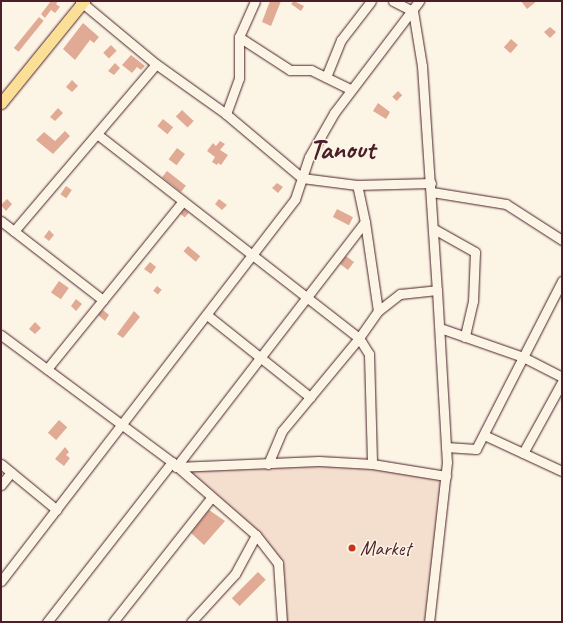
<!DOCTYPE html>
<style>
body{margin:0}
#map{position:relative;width:563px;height:623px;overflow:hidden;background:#fcf5e5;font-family:Caveat,sans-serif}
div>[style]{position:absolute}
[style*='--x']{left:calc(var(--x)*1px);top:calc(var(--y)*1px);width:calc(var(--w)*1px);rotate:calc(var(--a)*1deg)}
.built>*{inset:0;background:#f4decd}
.building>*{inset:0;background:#e0aa95;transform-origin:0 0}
.roads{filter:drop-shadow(0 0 1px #4a1f2b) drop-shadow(0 0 1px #4a1f2b)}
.minor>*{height:9px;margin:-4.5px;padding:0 4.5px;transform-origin:4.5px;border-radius:4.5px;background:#fcf5e5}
.major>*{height:11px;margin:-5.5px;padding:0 5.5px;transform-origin:5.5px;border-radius:5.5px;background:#fbdf96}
.dots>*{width:11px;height:11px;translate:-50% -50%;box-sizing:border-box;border:2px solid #fcf5e5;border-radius:50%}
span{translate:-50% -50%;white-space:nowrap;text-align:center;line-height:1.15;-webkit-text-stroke:3px #fcf5e5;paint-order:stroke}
.poi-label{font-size:20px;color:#4a1f2b}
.left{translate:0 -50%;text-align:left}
.town-label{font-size:28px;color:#4a1f2b;font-weight:700}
.frame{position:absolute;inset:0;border:2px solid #4a1f2b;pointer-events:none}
</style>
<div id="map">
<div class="built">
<div style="clip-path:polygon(323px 461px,446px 476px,429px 622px,280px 622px,278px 563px,181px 467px)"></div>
</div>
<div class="building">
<div style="clip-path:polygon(51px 1px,58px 1px,56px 4px,60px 7px,55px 13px,51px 10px,45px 18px,41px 14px)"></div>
<div style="clip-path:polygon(270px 1px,281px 1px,271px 26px,262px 22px)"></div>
<div style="clip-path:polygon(294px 1px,304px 6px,301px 11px,291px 4px)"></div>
<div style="clip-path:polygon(521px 1px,537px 1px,527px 9px)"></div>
<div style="left:39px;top:17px;width:6px;height:40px;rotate:39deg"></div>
<div style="clip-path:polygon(83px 23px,99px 37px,94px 43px,90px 40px,75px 60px,63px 49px)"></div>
<div style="clip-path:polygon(550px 27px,556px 32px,550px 38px,544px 32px)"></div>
<div style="left:511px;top:39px;width:9px;height:11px;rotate:41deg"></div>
<div style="left:111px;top:45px;width:8px;height:11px;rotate:45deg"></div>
<div style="clip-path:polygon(131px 55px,145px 66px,141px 70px,137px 67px,132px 73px,122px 65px)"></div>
<div style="clip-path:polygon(115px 63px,120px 68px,114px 75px,108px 71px)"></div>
<div style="clip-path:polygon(72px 80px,78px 86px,72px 92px,66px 87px)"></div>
<div style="left:398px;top:91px;width:6px;height:8px;rotate:45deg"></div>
<div style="clip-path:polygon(378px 103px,390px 112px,386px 119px,373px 111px)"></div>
<div style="clip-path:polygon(58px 108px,63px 113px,55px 121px,50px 117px)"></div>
<div style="left:182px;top:110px;width:16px;height:9px;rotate:43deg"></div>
<div style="left:163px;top:119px;width:13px;height:9px;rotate:39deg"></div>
<div style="clip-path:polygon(65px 131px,70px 136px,53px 154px,36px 140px,44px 132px,55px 141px)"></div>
<div style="clip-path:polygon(220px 141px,225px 144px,220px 150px,228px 155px,221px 165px,218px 163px,217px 165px,212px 162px,215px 157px,207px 151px,213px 143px,216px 146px)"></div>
<div style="left:177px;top:148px;width:10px;height:14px;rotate:37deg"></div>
<div style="left:167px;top:171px;width:24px;height:8px;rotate:38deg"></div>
<div style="clip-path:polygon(277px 183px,283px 187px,278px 193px,272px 188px)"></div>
<div style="left:66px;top:186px;width:7px;height:10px;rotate:34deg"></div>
<div style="clip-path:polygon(7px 199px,12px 204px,6px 211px,1px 205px)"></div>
<div style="clip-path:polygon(219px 199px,227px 205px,222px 210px,215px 204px)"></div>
<div style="left:184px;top:209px;width:6px;height:6px;rotate:39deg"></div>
<div style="left:337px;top:209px;width:18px;height:9px;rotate:27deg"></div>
<div style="clip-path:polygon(49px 230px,54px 235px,49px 241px,44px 237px)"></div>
<div style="left:188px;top:246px;width:16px;height:7px;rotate:40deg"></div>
<div style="left:346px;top:256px;width:10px;height:10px;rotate:37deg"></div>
<div style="clip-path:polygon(150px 262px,156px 267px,151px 274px,144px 269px)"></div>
<div style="left:59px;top:281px;width:12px;height:14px;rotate:35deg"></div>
<div style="left:157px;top:286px;width:6px;height:6px;rotate:39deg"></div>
<div style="clip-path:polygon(76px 299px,82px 304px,76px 311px,71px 306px)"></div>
<div style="clip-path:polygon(103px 310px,109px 315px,105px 321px,98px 315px)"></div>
<div style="clip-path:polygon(134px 311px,140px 317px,123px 338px,117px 334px)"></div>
<div style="clip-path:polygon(35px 322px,41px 328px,35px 334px,29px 329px)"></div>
<div style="left:59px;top:420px;width:11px;height:17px;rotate:41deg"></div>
<div style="clip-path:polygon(65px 447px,69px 452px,66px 455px,70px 458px,64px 466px,55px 459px)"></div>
<div style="clip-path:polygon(209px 510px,225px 521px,204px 545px,191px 533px)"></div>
<div style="left:258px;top:572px;width:11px;height:37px;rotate:45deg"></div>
</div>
<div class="roads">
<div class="minor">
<div style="--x:80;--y:1;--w:99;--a:39.7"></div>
<div style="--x:156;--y:64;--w:86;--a:35.5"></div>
<div style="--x:226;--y:114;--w:99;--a:40.1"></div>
<div style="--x:302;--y:178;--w:55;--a:7.3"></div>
<div style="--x:357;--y:185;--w:74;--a:-1.5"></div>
<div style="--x:393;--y:1;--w:22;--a:27"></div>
<div style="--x:413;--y:11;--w:56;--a:80.7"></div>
<div style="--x:422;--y:66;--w:225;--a:86.2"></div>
<div style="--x:437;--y:290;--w:172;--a:86.7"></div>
<div style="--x:447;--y:462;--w:161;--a:96.4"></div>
<div style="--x:239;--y:37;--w:61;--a:32.9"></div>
<div style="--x:290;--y:70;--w:21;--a:0"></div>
<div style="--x:311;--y:70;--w:43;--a:26"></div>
<div style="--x:326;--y:77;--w:40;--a:-68"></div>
<div style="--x:341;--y:40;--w:49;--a:-52.4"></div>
<div style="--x:226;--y:114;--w:38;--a:-70"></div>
<div style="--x:239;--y:78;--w:41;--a:-90"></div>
<div style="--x:239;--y:37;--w:39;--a:-66"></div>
<div style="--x:97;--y:134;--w:332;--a:37.9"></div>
<div style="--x:359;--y:338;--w:19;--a:58"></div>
<div style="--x:369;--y:354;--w:110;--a:88.4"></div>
<div style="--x:432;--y:192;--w:75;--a:9.2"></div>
<div style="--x:506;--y:204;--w:67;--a:32.7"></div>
<div style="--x:1;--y:221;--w:129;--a:37.8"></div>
<div style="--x:434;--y:229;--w:47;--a:29.3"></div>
<div style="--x:475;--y:252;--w:49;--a:92.3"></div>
<div style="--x:473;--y:301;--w:37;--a:103"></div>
<div style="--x:14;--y:231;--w:219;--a:-49.6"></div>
<div style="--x:378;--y:311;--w:28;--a:-38"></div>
<div style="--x:400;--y:294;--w:37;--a:-6"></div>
<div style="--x:207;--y:315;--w:132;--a:38.5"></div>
<div style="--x:440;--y:328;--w:88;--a:19.3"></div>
<div style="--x:523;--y:357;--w:44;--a:27.1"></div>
<div style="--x:1;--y:335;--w:213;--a:36.6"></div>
<div style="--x:172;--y:462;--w:111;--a:41"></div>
<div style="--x:256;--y:535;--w:36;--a:52"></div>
<div style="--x:278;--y:563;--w:59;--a:86.1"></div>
<div style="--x:47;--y:369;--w:216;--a:-51"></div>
<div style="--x:484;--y:435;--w:86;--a:24.8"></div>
<div style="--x:446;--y:447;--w:30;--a:4"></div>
<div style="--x:476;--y:449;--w:189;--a:-62.9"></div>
<div style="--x:523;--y:453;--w:81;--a:-61.2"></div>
<div style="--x:1;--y:464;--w:72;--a:39.4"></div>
<div style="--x:268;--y:464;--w:36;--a:-67"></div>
<div style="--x:282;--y:431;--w:121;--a:-50.4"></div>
<div style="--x:359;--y:338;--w:33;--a:-55"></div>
<div style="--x:378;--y:311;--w:90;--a:-98.3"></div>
<div style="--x:365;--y:222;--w:38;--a:-102"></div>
<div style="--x:176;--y:467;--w:309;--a:-52.4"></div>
<div style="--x:176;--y:467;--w:143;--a:-2.4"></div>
<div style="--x:319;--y:461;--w:53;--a:3.2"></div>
<div style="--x:372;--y:464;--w:75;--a:9.2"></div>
<div style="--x:1;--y:485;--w:16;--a:-52"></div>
<div style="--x:1;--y:581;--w:482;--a:-52.4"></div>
<div style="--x:295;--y:199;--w:44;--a:-71.6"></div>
<div style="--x:309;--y:157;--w:51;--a:-60.4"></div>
<div style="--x:334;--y:113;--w:141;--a:-52.8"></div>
<div style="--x:47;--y:622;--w:203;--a:-52"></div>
<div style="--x:113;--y:622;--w:158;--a:-51.7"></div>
<div style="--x:191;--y:622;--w:65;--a:-47.5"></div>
<div style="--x:235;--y:574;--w:44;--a:-61.7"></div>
</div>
<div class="major">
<div style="--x:1;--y:103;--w:132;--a:-50.9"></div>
</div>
</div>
<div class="dots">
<div style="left:352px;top:548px;background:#c8321e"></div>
</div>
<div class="poi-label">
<span class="left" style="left:360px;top:548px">Market</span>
</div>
<div class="town-label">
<span style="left:342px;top:149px">Tanout</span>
</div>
<div class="frame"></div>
</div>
